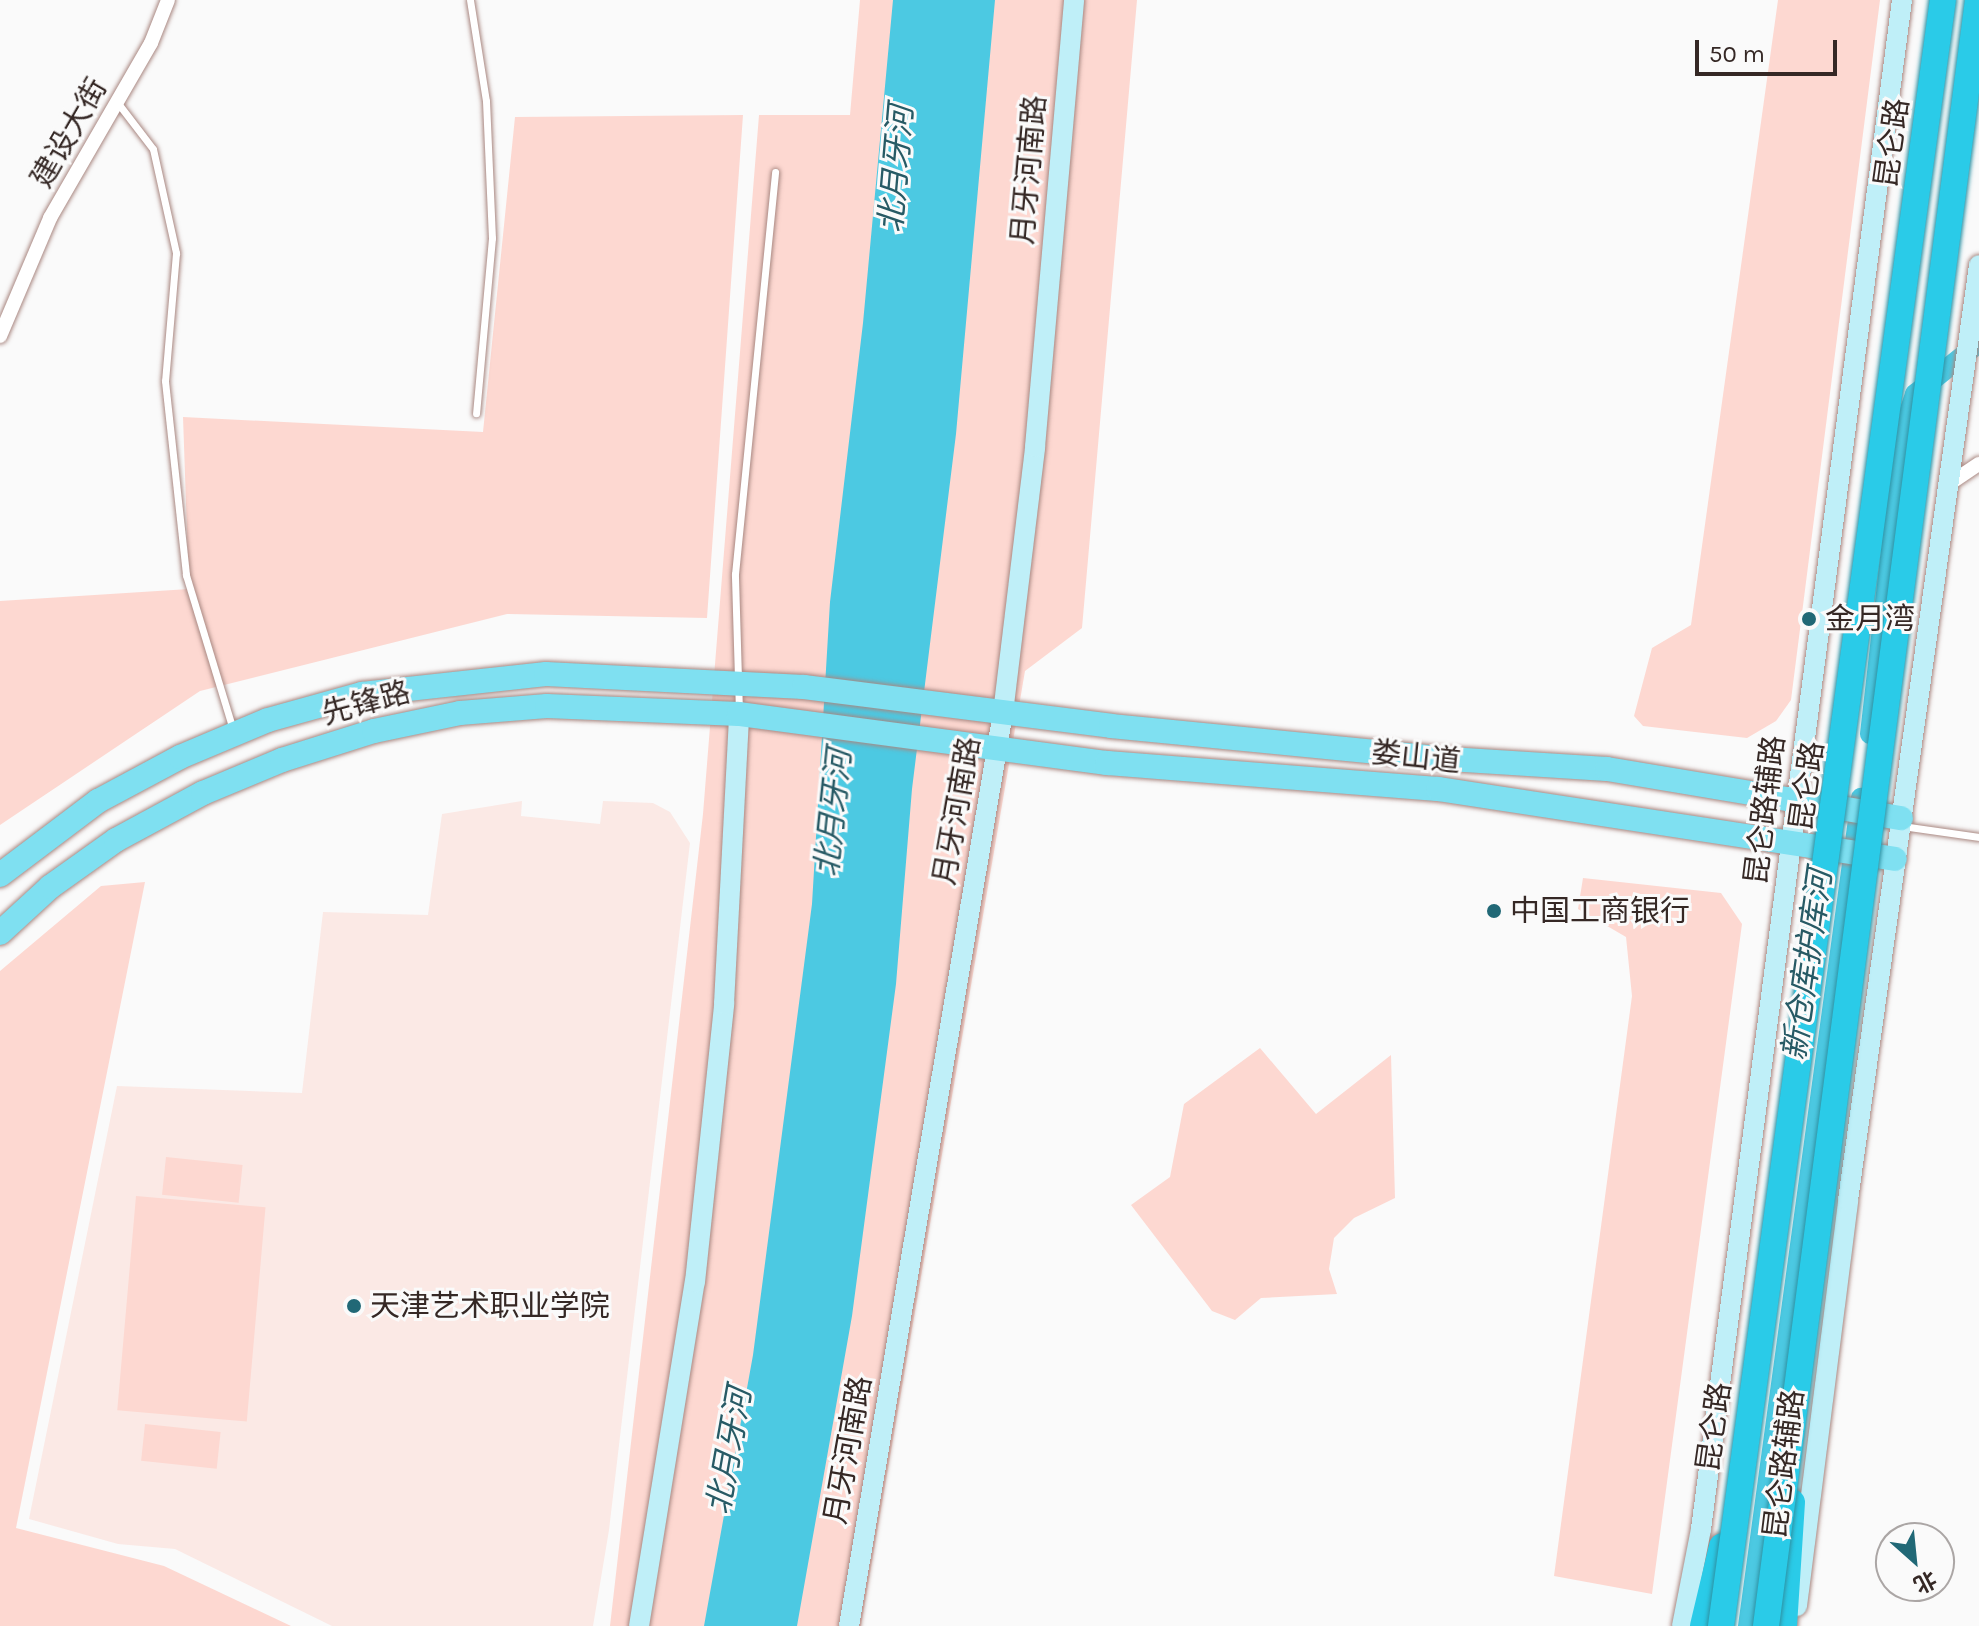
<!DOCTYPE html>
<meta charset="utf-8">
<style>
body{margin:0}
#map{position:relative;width:1979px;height:1626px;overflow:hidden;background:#fafafa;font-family:Karla,"Noto Sans SC",sans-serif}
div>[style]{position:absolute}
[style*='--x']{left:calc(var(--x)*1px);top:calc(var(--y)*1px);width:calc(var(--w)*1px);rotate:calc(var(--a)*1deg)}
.built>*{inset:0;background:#fbe9e5}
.green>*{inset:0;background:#fdd8d1;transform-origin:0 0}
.water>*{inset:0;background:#4cc9e2}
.canal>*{height:20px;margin:-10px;padding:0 10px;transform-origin:10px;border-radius:10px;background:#4cc9e2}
.roads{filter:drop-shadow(0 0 2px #a98882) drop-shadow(0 0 2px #a98882)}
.lane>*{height:7px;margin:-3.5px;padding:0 3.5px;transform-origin:3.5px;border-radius:3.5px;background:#fff}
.street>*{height:14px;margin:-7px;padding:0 7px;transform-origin:7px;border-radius:7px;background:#fff}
.secondary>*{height:20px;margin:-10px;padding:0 10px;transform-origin:10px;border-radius:10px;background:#bfeff8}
.primary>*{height:24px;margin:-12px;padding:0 12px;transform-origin:12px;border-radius:12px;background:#7fe0f1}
.highway>*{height:26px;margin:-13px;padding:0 13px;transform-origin:13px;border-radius:13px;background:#2acbe8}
.bridges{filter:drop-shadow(0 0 2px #2e92a4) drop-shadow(0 0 2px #2e92a4)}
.highway-bridge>*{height:26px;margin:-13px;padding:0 13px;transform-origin:13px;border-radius:13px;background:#2acbe8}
.dots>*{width:22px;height:22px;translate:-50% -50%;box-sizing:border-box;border:4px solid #fafafa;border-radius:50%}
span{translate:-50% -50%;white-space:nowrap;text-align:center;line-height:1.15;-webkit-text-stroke:6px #fafafa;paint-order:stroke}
.street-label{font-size:30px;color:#352825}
.poi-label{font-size:30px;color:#352825}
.left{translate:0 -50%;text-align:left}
.water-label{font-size:32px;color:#275a65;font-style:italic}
.north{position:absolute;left:1875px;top:1522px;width:80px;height:80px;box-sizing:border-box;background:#fafafa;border:2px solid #aba6a5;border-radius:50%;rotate:153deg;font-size:22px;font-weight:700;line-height:32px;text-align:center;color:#352825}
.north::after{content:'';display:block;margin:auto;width:28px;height:36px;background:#216876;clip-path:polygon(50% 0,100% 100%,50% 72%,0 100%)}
.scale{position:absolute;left:1695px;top:40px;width:142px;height:36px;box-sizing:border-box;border:4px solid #352825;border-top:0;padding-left:10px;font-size:24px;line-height:28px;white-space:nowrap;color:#352825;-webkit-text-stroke:6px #fafafa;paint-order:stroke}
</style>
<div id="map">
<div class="built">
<div style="clip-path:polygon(522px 801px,521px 816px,600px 824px,603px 801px,653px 803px,670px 812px,690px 843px,609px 1530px,593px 1626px,332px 1626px,175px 1549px,118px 1544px,29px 1519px,117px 1086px,302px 1093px,323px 912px,428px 915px,442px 814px)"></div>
</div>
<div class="green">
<div style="clip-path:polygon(860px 0,1137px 0,1082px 628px,1025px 671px,861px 1626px,610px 1626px,703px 814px,759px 115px,850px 115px)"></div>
<div style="clip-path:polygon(1778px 0,1880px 0,1791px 700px,1776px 721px,1747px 738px,1643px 726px,1634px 716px,1652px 648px,1691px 625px)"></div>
<div style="clip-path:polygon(743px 115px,707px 618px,507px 614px,200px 691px,0 825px,0 601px,189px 589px,183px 417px,483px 432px,515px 117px)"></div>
<div style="clip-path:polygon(1583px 878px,1721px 893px,1742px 924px,1652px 1594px,1554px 1576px,1632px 996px,1626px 937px,1578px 909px)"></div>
<div style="clip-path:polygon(145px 882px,16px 1528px,164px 1566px,291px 1626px,0 1626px,0 971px,101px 886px)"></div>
<div style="clip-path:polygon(1260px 1048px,1316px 1114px,1391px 1055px,1395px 1198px,1354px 1218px,1334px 1238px,1329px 1269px,1337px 1294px,1261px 1298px,1235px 1320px,1212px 1311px,1131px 1205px,1170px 1177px,1184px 1104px)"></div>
<div style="left:166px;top:1157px;width:77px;height:38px;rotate:6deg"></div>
<div style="left:136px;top:1196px;width:130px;height:215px;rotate:5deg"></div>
<div style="left:145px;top:1424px;width:76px;height:37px;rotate:6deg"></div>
</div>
<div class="water">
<div style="clip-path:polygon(893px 0,995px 0,956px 434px,912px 789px,896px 984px,852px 1316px,797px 1626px,704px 1626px,753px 1355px,812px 904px,830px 602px,863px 323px)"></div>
</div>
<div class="canal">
<div style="--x:1870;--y:734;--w:311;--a:-83.5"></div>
<div style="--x:1905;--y:425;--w:33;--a:-72"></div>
<div style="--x:1915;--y:394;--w:82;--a:-38.6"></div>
<div style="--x:1748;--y:1626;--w:836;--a:-82.23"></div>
</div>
<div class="roads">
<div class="lane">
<div style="--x:470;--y:0;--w:102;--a:81"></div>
<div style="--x:486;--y:101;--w:137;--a:87.5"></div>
<div style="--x:492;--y:238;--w:176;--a:95.2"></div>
<div style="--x:117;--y:102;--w:59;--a:52.5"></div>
<div style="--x:153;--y:149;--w:107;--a:77.5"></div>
<div style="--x:176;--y:253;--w:128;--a:94.9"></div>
<div style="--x:165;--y:381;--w:195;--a:83.8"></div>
<div style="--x:186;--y:575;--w:158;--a:73.1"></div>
<div style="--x:739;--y:712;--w:138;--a:-91.7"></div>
<div style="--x:735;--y:574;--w:404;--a:-84.3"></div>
<div style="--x:1902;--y:826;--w:78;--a:8.1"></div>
</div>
<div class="street">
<div style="--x:0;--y:336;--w:128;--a:-67"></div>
<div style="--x:50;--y:218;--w:202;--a:-60"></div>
<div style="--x:151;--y:43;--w:46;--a:-68.4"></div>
<div style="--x:1949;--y:484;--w:36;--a:-34"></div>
</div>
<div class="secondary">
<div style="--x:1797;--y:1606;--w:409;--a:-82.8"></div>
<div style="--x:1848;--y:1200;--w:944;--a:-82.02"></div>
<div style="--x:639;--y:1626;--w:349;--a:-80.8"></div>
<div style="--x:695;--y:1282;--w:280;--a:-84"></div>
<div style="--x:724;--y:1004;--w:290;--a:-87"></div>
<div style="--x:849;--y:1626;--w:926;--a:-80.43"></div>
<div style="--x:1003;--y:713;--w:268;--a:-83.1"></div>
<div style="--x:1035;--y:447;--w:449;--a:-85"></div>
<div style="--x:1682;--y:1626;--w:99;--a:-78.9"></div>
<div style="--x:1701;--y:1529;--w:1542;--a:-82.51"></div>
</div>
<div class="primary">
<div style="--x:0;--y:875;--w:123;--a:-37.1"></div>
<div style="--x:98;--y:801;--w:93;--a:-28.2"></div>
<div style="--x:180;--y:757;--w:95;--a:-22.8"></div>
<div style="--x:268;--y:720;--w:98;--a:-15.5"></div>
<div style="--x:362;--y:694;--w:185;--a:-6.2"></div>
<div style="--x:546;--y:674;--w:258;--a:2.9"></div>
<div style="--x:804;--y:687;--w:309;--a:7.2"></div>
<div style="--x:1111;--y:726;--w:340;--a:5.6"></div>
<div style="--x:1449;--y:759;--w:158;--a:3.6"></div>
<div style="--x:1607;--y:769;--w:298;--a:9.5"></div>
<div style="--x:0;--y:933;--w:68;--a:-42.6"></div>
<div style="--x:50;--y:887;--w:81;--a:-35.5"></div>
<div style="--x:116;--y:840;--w:99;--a:-28.4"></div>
<div style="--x:203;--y:793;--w:86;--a:-22.7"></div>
<div style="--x:282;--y:760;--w:96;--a:-17.5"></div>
<div style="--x:374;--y:731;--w:88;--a:-11.8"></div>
<div style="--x:460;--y:713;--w:87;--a:-4.6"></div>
<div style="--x:547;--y:706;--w:192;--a:2.4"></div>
<div style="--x:739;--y:714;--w:371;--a:7.6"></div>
<div style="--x:1107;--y:763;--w:332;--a:4.5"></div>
<div style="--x:1438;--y:789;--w:462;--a:8.7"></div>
</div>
<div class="highway">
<div style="--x:1703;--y:1626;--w:82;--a:-76.6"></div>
<div style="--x:1784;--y:1626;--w:124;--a:-86.3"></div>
</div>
</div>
<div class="bridges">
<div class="highway-bridge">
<div style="--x:1721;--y:1626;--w:1641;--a:-82.23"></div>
<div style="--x:1766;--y:1626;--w:1640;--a:-82.57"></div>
</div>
</div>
<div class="dots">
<div style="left:1809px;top:619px;background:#216876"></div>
<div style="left:1494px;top:911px;background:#216876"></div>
<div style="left:354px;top:1306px;background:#216876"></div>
</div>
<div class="street-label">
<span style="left:69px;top:133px;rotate:-60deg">建设大街</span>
<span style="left:1892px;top:143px;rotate:-82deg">昆仑路</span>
<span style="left:1029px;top:170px;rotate:-85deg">月牙河南路</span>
<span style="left:366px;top:703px;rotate:-15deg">先锋路</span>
<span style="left:1416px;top:757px;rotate:6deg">娄山道</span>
<span style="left:1807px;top:786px;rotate:-82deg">昆仑路</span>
<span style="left:1765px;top:810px;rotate:-83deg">昆仑路辅路</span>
<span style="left:957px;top:811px;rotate:-80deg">月牙河南路</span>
<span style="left:1714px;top:1427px;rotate:-82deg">昆仑路</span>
<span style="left:848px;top:1450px;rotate:-80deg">月牙河南路</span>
<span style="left:1784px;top:1464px;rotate:-83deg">昆仑路辅路</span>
</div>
<div class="poi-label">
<span class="left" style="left:1825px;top:619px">金月湾</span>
<span class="left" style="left:1510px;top:911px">中国工商银行</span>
<span class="left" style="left:370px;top:1306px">天津艺术职业学院</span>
</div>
<div class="water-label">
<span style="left:897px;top:169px;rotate:-85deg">北月牙河</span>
<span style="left:834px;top:813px;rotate:-84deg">北月牙河</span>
<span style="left:1808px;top:965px;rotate:-82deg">新仓库护库河</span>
<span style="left:730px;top:1451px;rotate:-80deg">北月牙河</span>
</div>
<div class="north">北</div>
<div class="scale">50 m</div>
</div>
